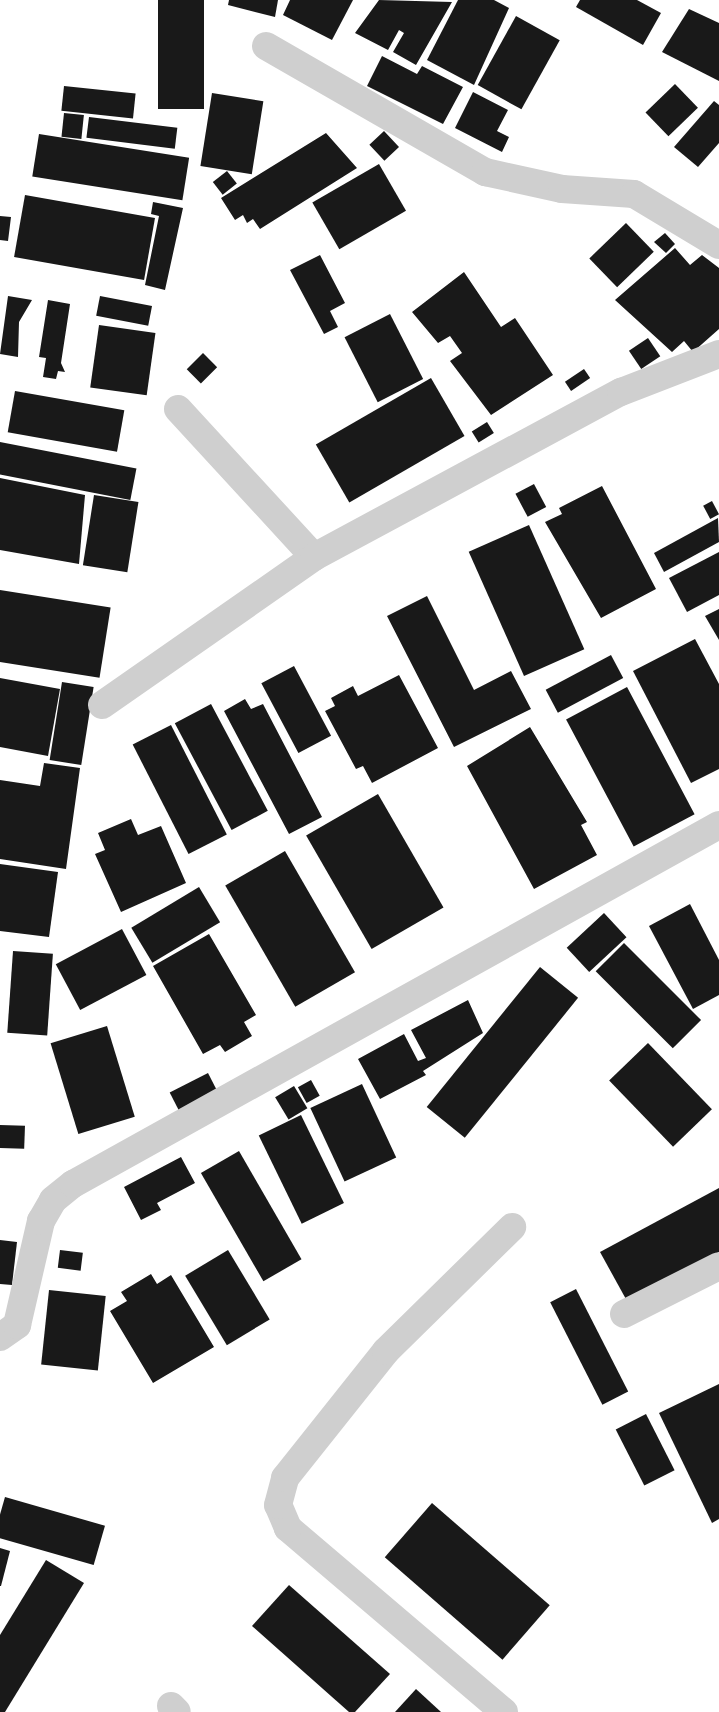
<!DOCTYPE html>
<style>
body{margin:0}
#map{position:relative;width:719px;height:1712px;overflow:hidden;background:#fff;font-family:Cabin,sans-serif}
div>[style]{position:absolute}
[style*='--x']{left:calc(var(--x)*1px);top:calc(var(--y)*1px);width:calc(var(--w)*1px);rotate:calc(var(--a)*1deg)}
.building>*{inset:0;background:#191919;transform-origin:0 0}
.minor>*{height:28px;margin:-14px;padding:0 14px;transform-origin:14px;border-radius:14px;background:#cfcfcf}
span{translate:-50% -50%;white-space:nowrap;text-align:center;line-height:1.15;-webkit-text-stroke:7px #fff;paint-order:stroke}
</style>
<div id="map">
<div class="building">
<div style="left:158px;top:0;width:46px;height:109px"></div>
<div style="clip-path:polygon(229px 0,278px 0,275px 17px,228px 5px)"></div>
<div style="clip-path:polygon(290px 0,353px 0,332px 40px,283px 15px)"></div>
<div style="clip-path:polygon(379px 0,452px 2px,416px 65px,393px 52px,404px 33px,399px 30px,388px 50px,355px 33px)"></div>
<div style="clip-path:polygon(458px 0,494px 0,509px 8px,474px 85px,427px 60px)"></div>
<div style="clip-path:polygon(580px 0,637px 0,661px 13px,643px 45px,576px 7px)"></div>
<div style="clip-path:polygon(689px 9px,719px 23px,719px 81px,662px 52px)"></div>
<div style="left:516px;top:16px;width:50px;height:79px;rotate:29deg"></div>
<div style="clip-path:polygon(382px 56px,417px 74px,422px 66px,463px 87px,443px 124px,367px 86px)"></div>
<div style="left:675px;top:84px;width:33px;height:41px;rotate:46deg"></div>
<div style="left:64px;top:86px;width:72px;height:25px;rotate:6deg"></div>
<div style="clip-path:polygon(473px 92px,508px 110px,497px 131px,509px 137px,502px 152px,455px 128px)"></div>
<div style="left:212px;top:93px;width:52px;height:74px;rotate:9deg"></div>
<div style="clip-path:polygon(714px 101px,719px 105px,719px 143px,698px 167px,674px 147px)"></div>
<div style="left:64px;top:113px;width:20px;height:24px;rotate:6deg"></div>
<div style="left:89px;top:117px;width:89px;height:21px;rotate:7deg"></div>
<div style="left:384px;top:131px;width:22px;height:20px;rotate:47deg"></div>
<div style="clip-path:polygon(326px 133px,357px 168px,260px 229px,253px 219px,247px 223px,243px 215px,235px 220px,221px 198px)"></div>
<div style="left:39px;top:134px;width:152px;height:43px;rotate:9deg"></div>
<div style="left:379px;top:164px;width:54px;height:77px;rotate:60deg"></div>
<div style="left:227px;top:171px;width:16px;height:18px;rotate:52deg"></div>
<div style="left:25px;top:195px;width:132px;height:63px;rotate:10deg"></div>
<div style="clip-path:polygon(153px 202px,183px 208px,165px 290px,145px 285px,159px 216px,151px 214px)"></div>
<div style="clip-path:polygon(0 216px,11px 217px,8px 241px,0 240px)"></div>
<div style="left:626px;top:223px;width:40px;height:51px;rotate:46deg"></div>
<div style="clip-path:polygon(665px 233px,675px 244px,666px 253px,654px 242px)"></div>
<div style="clip-path:polygon(675px 248px,690px 265px,702px 255px,719px 268px,719px 329px,693px 352px,684px 341px,672px 352px,615px 300px)"></div>
<div style="clip-path:polygon(320px 255px,345px 303px,330px 311px,338px 327px,324px 334px,290px 270px)"></div>
<div style="clip-path:polygon(464px 272px,501px 327px,515px 318px,553px 375px,491px 415px,450px 361px,462px 353px,450px 336px,438px 343px,412px 312px)"></div>
<div style="clip-path:polygon(8px 296px,32px 300px,19px 322px,18px 357px,0 354px)"></div>
<div style="left:100px;top:296px;width:53px;height:20px;rotate:11deg"></div>
<div style="clip-path:polygon(48px 300px,70px 304px,61px 363px,65px 372px,58px 371px,56px 379px,43px 377px,46px 358px,39px 357px)"></div>
<div style="left:390px;top:314px;width:73px;height:51px;rotate:63deg"></div>
<div style="left:99px;top:325px;width:57px;height:63px;rotate:8deg"></div>
<div style="left:648px;top:338px;width:22px;height:23px;rotate:56deg"></div>
<div style="left:203px;top:353px;width:20px;height:23px;rotate:45deg"></div>
<div style="left:584px;top:369px;width:11px;height:23px;rotate:56deg"></div>
<div style="left:431px;top:378px;width:67px;height:133px;rotate:60deg"></div>
<div style="left:15px;top:391px;width:111px;height:42px;rotate:10deg"></div>
<div style="left:487px;top:422px;width:13px;height:18px;rotate:58deg"></div>
<div style="left:0;top:442px;width:139px;height:32px;rotate:11deg"></div>
<div style="clip-path:polygon(0 478px,85px 495px,79px 564px,0 550px)"></div>
<div style="left:534px;top:484px;width:26px;height:21px;rotate:62deg"></div>
<div style="clip-path:polygon(602px 486px,656px 589px,601px 618px,545px 522px,562px 514px,559px 508px)"></div>
<div style="left:94px;top:495px;width:45px;height:71px;rotate:9deg"></div>
<div style="left:712px;top:501px;width:15px;height:10px;rotate:62deg"></div>
<div style="clip-path:polygon(718px 518px,719px 542px,664px 572px,654px 553px)"></div>
<div style="left:529px;top:525px;width:136px;height:66px;rotate:66deg"></div>
<div style="clip-path:polygon(719px 552px,719px 595px,687px 612px,669px 578px)"></div>
<div style="left:0;top:590px;width:112px;height:71px;rotate:9deg"></div>
<div style="clip-path:polygon(427px 596px,474px 690px,511px 671px,531px 709px,454px 747px,387px 616px)"></div>
<div style="clip-path:polygon(719px 609px,719px 640px,705px 616px)"></div>
<div style="clip-path:polygon(695px 639px,719px 684px,719px 769px,691px 783px,633px 671px)"></div>
<div style="left:611px;top:655px;width:26px;height:74px;rotate:62deg"></div>
<div style="left:294px;top:666px;width:79px;height:37px;rotate:62deg"></div>
<div style="clip-path:polygon(399px 675px,438px 748px,372px 783px,363px 766px,356px 769px,325px 711px,335px 706px,331px 698px,353px 686px,358px 696px)"></div>
<div style="clip-path:polygon(0 678px,60px 689px,48px 756px,0 747px)"></div>
<div style="left:62px;top:682px;width:32px;height:79px;rotate:9deg"></div>
<div style="left:627px;top:687px;width:144px;height:69px;rotate:62deg"></div>
<div style="clip-path:polygon(245px 699px,251px 709px,263px 704px,322px 817px,289px 834px,224px 711px)"></div>
<div style="left:211px;top:704px;width:121px;height:41px;rotate:62deg"></div>
<div style="left:171px;top:725px;width:123px;height:43px;rotate:63deg"></div>
<div style="clip-path:polygon(530px 727px,587px 822px,581px 825px,597px 855px,534px 889px,467px 766px)"></div>
<div style="clip-path:polygon(44px 763px,80px 768px,66px 869px,0 859px,0 780px,40px 786px)"></div>
<div style="left:378px;top:794px;width:131px;height:83px;rotate:60deg"></div>
<div style="clip-path:polygon(131px 819px,138px 835px,161px 826px,186px 883px,121px 912px,95px 854px,105px 850px,98px 833px)"></div>
<div style="left:285px;top:851px;width:140px;height:69px;rotate:60deg"></div>
<div style="clip-path:polygon(0 864px,58px 872px,49px 937px,0 931px)"></div>
<div style="left:199px;top:887px;width:41px;height:79px;rotate:59deg"></div>
<div style="clip-path:polygon(690px 904px,719px 960px,719px 995px,693px 1009px,649px 926px)"></div>
<div style="left:604px;top:913px;width:33px;height:51px;rotate:47deg"></div>
<div style="left:122px;top:929px;width:52px;height:75px;rotate:62deg"></div>
<div style="clip-path:polygon(209px 934px,256px 1015px,244px 1022px,252px 1036px,225px 1052px,220px 1045px,203px 1054px,153px 966px)"></div>
<div style="left:624px;top:943px;width:109px;height:40px;rotate:45deg"></div>
<div style="left:13px;top:951px;width:40px;height:82px;rotate:4deg"></div>
<div style="left:540px;top:967px;width:49px;height:180px;rotate:39deg"></div>
<div style="clip-path:polygon(468px 1000px,483px 1033px,423px 1071px,426px 1075px,380px 1099px,358px 1059px,404px 1034px,418px 1061px,426px 1058px,411px 1030px)"></div>
<div style="left:107px;top:1026px;width:95px;height:59px;rotate:73deg"></div>
<div style="left:648px;top:1043px;width:92px;height:54px;rotate:46deg"></div>
<div style="left:208px;top:1073px;width:20px;height:43px;rotate:63deg"></div>
<div style="left:311px;top:1080px;width:18px;height:15px;rotate:61deg"></div>
<div style="left:362px;top:1084px;width:81px;height:57px;rotate:65deg"></div>
<div style="left:294px;top:1086px;width:26px;height:22px;rotate:59deg"></div>
<div style="left:301px;top:1115px;width:98px;height:47px;rotate:64deg"></div>
<div style="left:0;top:1125px;width:25px;height:23px;rotate:2deg"></div>
<div style="left:239px;top:1151px;width:125px;height:44px;rotate:60deg"></div>
<div style="clip-path:polygon(181px 1157px,195px 1183px,157px 1203px,161px 1210px,141px 1220px,124px 1187px)"></div>
<div style="clip-path:polygon(719px 1188px,719px 1252px,627px 1301px,600px 1252px)"></div>
<div style="clip-path:polygon(0 1240px,17px 1242px,12px 1285px,0 1284px)"></div>
<div style="left:60px;top:1250px;width:23px;height:18px;rotate:7deg"></div>
<div style="left:228px;top:1250px;width:81px;height:50px;rotate:59deg"></div>
<div style="clip-path:polygon(151px 1274px,157px 1284px,171px 1275px,214px 1347px,153px 1383px,110px 1311px,127px 1301px,121px 1292px)"></div>
<div style="left:576px;top:1289px;width:115px;height:29px;rotate:63deg"></div>
<div style="left:49px;top:1290px;width:57px;height:75px;rotate:6deg"></div>
<div style="clip-path:polygon(719px 1384px,719px 1519px,712px 1523px,659px 1413px)"></div>
<div style="left:646px;top:1414px;width:63px;height:34px;rotate:63deg"></div>
<div style="left:5px;top:1497px;width:104px;height:41px;rotate:16deg"></div>
<div style="left:432px;top:1503px;width:156px;height:72px;rotate:41deg"></div>
<div style="clip-path:polygon(0 1548px,10px 1551px,1px 1586px,0 1586px)"></div>
<div style="clip-path:polygon(46px 1560px,84px 1583px,5px 1712px,0 1712px,0 1635px)"></div>
<div style="clip-path:polygon(289px 1585px,390px 1674px,355px 1712px,349px 1712px,252px 1626px)"></div>
<div style="clip-path:polygon(416px 1689px,441px 1712px,395px 1712px)"></div>
</div>
<div class="minor">
<div style="--x:266;--y:46;--w:253;--a:29.9"></div>
<div style="--x:485;--y:172;--w:79;--a:12.4"></div>
<div style="--x:562;--y:189;--w:72;--a:4"></div>
<div style="--x:634;--y:194;--w:99;--a:31"></div>
<div style="--x:178;--y:409;--w:201;--a:47.4"></div>
<div style="--x:102;--y:705;--w:259;--a:-34.9"></div>
<div style="--x:314;--y:557;--w:349;--a:-28.3"></div>
<div style="--x:621;--y:392;--w:105;--a:-21.2"></div>
<div style="--x:624;--y:1314;--w:106;--a:-26.8"></div>
<div style="--x:0;--y:1337;--w:21;--a:-35"></div>
<div style="--x:17;--y:1325;--w:107;--a:-77"></div>
<div style="--x:41;--y:1221;--w:24;--a:-60"></div>
<div style="--x:53;--y:1200;--w:26;--a:-39"></div>
<div style="--x:73;--y:1184;--w:739;--a:-29.06"></div>
<div style="--x:171;--y:1706;--w:8;--a:45"></div>
<div style="--x:504;--y:1712;--w:284;--a:-139.6"></div>
<div style="--x:288;--y:1528;--w:25;--a:-113"></div>
<div style="--x:278;--y:1505;--w:28;--a:-75"></div>
<div style="--x:285;--y:1478;--w:162;--a:-51.5"></div>
<div style="--x:386;--y:1351;--w:177;--a:-44.5"></div>
</div>
</div>
